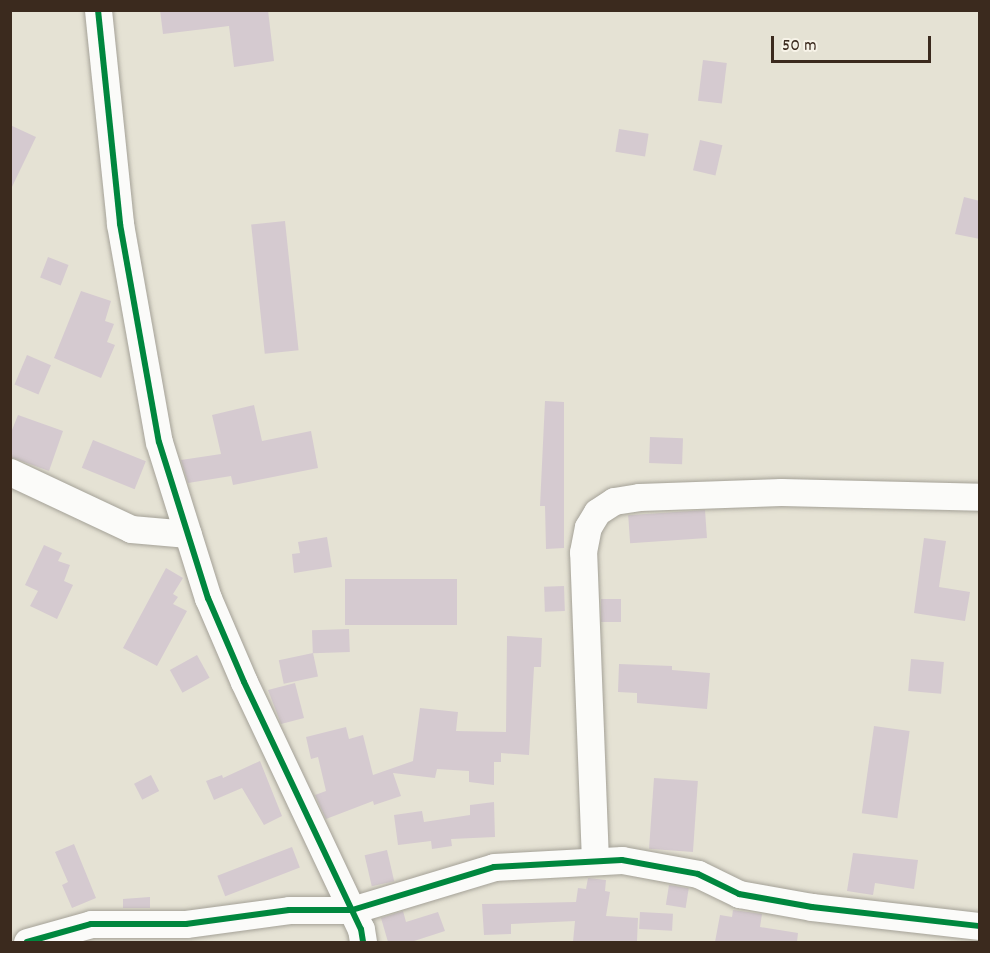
<!DOCTYPE html>
<style>
body{margin:0}
#map{position:relative;width:990px;height:953px;overflow:hidden;background:#e5e2d4;font-family:Dekko,sans-serif}
div>[style]{position:absolute}
[style*='--x']{left:calc(var(--x)*1px);top:calc(var(--y)*1px);width:calc(var(--w)*1px);rotate:calc(var(--a)*1deg)}
.building>*{inset:0;background:#d5cad0;transform-origin:0 0}
.roads{filter:drop-shadow(0 0 2px #a4a197) drop-shadow(0 0 2px #a4a197)}
.minor>*{height:27px;margin:-13.5px;padding:0 13.5px;transform-origin:13.5px;border-radius:13.5px;background:#fbfbf9}
.cycleway>*{height:6px;margin:-3px;padding:0 3px;transform-origin:3px;border-radius:3px;background:#00873e}
span{translate:-50% -50%;white-space:nowrap;text-align:center;line-height:1.15;-webkit-text-stroke:5px #f7f3e8;paint-order:stroke}
.frame{position:absolute;inset:0;border:12px solid #3b2a1e;pointer-events:none}
.scale{position:absolute;left:771px;top:36px;width:160px;height:27px;box-sizing:border-box;border:3px solid #3b2a1e;border-top:0;padding-left:8px;font-size:18px;line-height:21px;white-space:nowrap;color:#3b2a1e;-webkit-text-stroke:4px #f7f3e8;paint-order:stroke}
</style>
<div id="map">
<div class="building">
<div style="clip-path:polygon(160px 10px,268px 10px,274px 61px,234px 67px,229px 26px,163px 34px)"></div>
<div style="left:703px;top:60px;width:24px;height:41px;rotate:7deg"></div>
<div style="clip-path:polygon(10px 125px,36px 137px,10px 191px)"></div>
<div style="left:619px;top:129px;width:30px;height:23px;rotate:9deg"></div>
<div style="left:700px;top:140px;width:23px;height:31px;rotate:13deg"></div>
<div style="clip-path:polygon(964px 197px,980px 201px,980px 239px,955px 234px)"></div>
<div style="left:285px;top:221px;width:130px;height:34px;rotate:84deg"></div>
<div style="left:48px;top:257px;width:22px;height:22px;rotate:21deg"></div>
<div style="clip-path:polygon(81px 291px,111px 301px,105px 321px,114px 324px,107px 342px,115px 345px,101px 378px,54px 358px)"></div>
<div style="left:27px;top:355px;width:26px;height:32px;rotate:23deg"></div>
<div style="clip-path:polygon(545px 401px,564px 402px,564px 548px,546px 549px,545px 506px,540px 506px)"></div>
<div style="clip-path:polygon(254px 405px,262px 441px,311px 431px,318px 468px,233px 485px,231px 476px,188px 483px,181px 460px,221px 454px,212px 415px)"></div>
<div style="clip-path:polygon(18px 415px,63px 431px,49px 471px,10px 457px,10px 435px)"></div>
<div style="left:650px;top:437px;width:33px;height:26px;rotate:2deg"></div>
<div style="left:93px;top:440px;width:57px;height:30px;rotate:22deg"></div>
<div style="left:705px;top:510px;width:28px;height:77px;rotate:86deg"></div>
<div style="clip-path:polygon(327px 537px,332px 567px,294px 573px,292px 554px,300px 553px,298px 542px)"></div>
<div style="clip-path:polygon(924px 538px,946px 541px,939px 587px,970px 592px,965px 621px,914px 613px)"></div>
<div style="clip-path:polygon(44px 545px,62px 553px,58px 561px,70px 565px,64px 581px,73px 585px,57px 619px,30px 606px,38px 591px,25px 585px)"></div>
<div style="clip-path:polygon(166px 568px,183px 578px,173px 594px,178px 597px,173px 604px,187px 611px,157px 666px,123px 648px)"></div>
<div style="left:345px;top:579px;width:112px;height:46px"></div>
<div style="left:564px;top:586px;width:25px;height:20px;rotate:88deg"></div>
<div style="left:601px;top:599px;width:20px;height:23px"></div>
<div style="left:349px;top:629px;width:23px;height:37px;rotate:88deg"></div>
<div style="clip-path:polygon(507px 636px,542px 638px,541px 667px,534px 667px,529px 755px,501px 753px,501px 762px,494px 762px,494px 785px,469px 782px,469px 771px,437px 769px,435px 778px,393px 773px,401px 796px,374px 805px,373px 801px,326px 819px,315px 795px,326px 791px,318px 757px,311px 759px,306px 737px,346px 727px,349px 739px,363px 735px,373px 775px,413px 761px,420px 708px,458px 712px,456px 731px,506px 732px)"></div>
<div style="left:313px;top:653px;width:24px;height:35px;rotate:78deg"></div>
<div style="left:197px;top:655px;width:26px;height:31px;rotate:61deg"></div>
<div style="left:911px;top:659px;width:33px;height:32px;rotate:5deg"></div>
<div style="clip-path:polygon(619px 664px,672px 666px,672px 670px,710px 673px,707px 709px,637px 703px,637px 693px,618px 692px)"></div>
<div style="clip-path:polygon(295px 683px,304px 718px,281px 724px,268px 690px)"></div>
<div style="left:874px;top:726px;width:36px;height:88px;rotate:8deg"></div>
<div style="clip-path:polygon(260px 761px,282px 816px,264px 825px,242px 788px,214px 800px,206px 781px,222px 775px,223px 778px)"></div>
<div style="left:151px;top:775px;width:18px;height:19px;rotate:63deg"></div>
<div style="left:654px;top:778px;width:44px;height:71px;rotate:4deg"></div>
<div style="clip-path:polygon(494px 802px,495px 837px,451px 839px,452px 846px,432px 849px,431px 841px,398px 845px,394px 815px,422px 811px,424px 822px,470px 815px,470px 805px)"></div>
<div style="clip-path:polygon(74px 844px,96px 898px,72px 908px,62px 885px,68px 882px,55px 852px)"></div>
<div style="left:292px;top:847px;width:22px;height:80px;rotate:69deg"></div>
<div style="left:387px;top:850px;width:32px;height:23px;rotate:77deg"></div>
<div style="clip-path:polygon(853px 853px,918px 860px,914px 889px,875px 883px,873px 895px,847px 891px)"></div>
<div style="clip-path:polygon(588px 878px,606px 880px,605px 891px,610px 892px,606px 916px,638px 918px,637px 941px,573px 942px,575px 921px,511px 924px,511px 934px,484px 935px,482px 904px,576px 902px,578px 888px,586px 889px)"></div>
<div style="left:669px;top:885px;width:20px;height:20px;rotate:9deg"></div>
<div style="clip-path:polygon(150px 897px,150px 908px,123px 908px,123px 899px)"></div>
<div style="clip-path:polygon(733px 910px,762px 914px,760px 927px,798px 933px,797px 942px,715px 942px,720px 915px,732px 917px)"></div>
<div style="clip-path:polygon(403px 911px,406px 922px,438px 912px,445px 931px,411px 942px,388px 942px,381px 918px)"></div>
<div style="left:640px;top:912px;width:33px;height:17px;rotate:3deg"></div>
</div>
<div class="roads">
<div class="minor">
<div style="--x:98;--y:10;--w:215;--a:84.1"></div>
<div style="--x:120;--y:224;--w:221;--a:79.9"></div>
<div style="--x:159;--y:442;--w:164;--a:72.6"></div>
<div style="--x:208;--y:598;--w:91;--a:66.8"></div>
<div style="--x:244;--y:682;--w:273;--a:64.7"></div>
<div style="--x:361;--y:929;--w:13;--a:81"></div>
<div style="--x:10;--y:472;--w:134;--a:25.2"></div>
<div style="--x:131;--y:529;--w:57;--a:5"></div>
<div style="--x:595;--y:861;--w:309;--a:-92.2"></div>
<div style="--x:583;--y:552;--w:25;--a:-79"></div>
<div style="--x:588;--y:527;--w:17;--a:-59"></div>
<div style="--x:597;--y:512;--w:20;--a:-33"></div>
<div style="--x:614;--y:501;--w:25;--a:-9"></div>
<div style="--x:639;--y:497;--w:142;--a:-2"></div>
<div style="--x:781;--y:492;--w:199;--a:1.4"></div>
<div style="--x:27;--y:942;--w:66;--a:-15.7"></div>
<div style="--x:91;--y:924;--w:95;--a:0"></div>
<div style="--x:186;--y:924;--w:104;--a:-7.7"></div>
<div style="--x:289;--y:910;--w:63;--a:0"></div>
<div style="--x:352;--y:910;--w:148;--a:-16.8"></div>
<div style="--x:494;--y:867;--w:128;--a:-3.1"></div>
<div style="--x:622;--y:860;--w:77;--a:10.4"></div>
<div style="--x:698;--y:874;--w:46;--a:26"></div>
<div style="--x:739;--y:894;--w:74;--a:10.1"></div>
<div style="--x:812;--y:907;--w:169;--a:6.5"></div>
</div>
</div>
<div class="cycleway">
<div style="--x:98;--y:10;--w:215;--a:84.1"></div>
<div style="--x:120;--y:224;--w:221;--a:79.9"></div>
<div style="--x:159;--y:442;--w:164;--a:72.6"></div>
<div style="--x:208;--y:598;--w:91;--a:66.8"></div>
<div style="--x:244;--y:682;--w:273;--a:64.7"></div>
<div style="--x:361;--y:929;--w:13;--a:81"></div>
<div style="--x:27;--y:942;--w:66;--a:-15.7"></div>
<div style="--x:91;--y:924;--w:95;--a:0"></div>
<div style="--x:186;--y:924;--w:104;--a:-7.7"></div>
<div style="--x:289;--y:910;--w:63;--a:0"></div>
<div style="--x:352;--y:910;--w:148;--a:-16.8"></div>
<div style="--x:494;--y:867;--w:128;--a:-3.1"></div>
<div style="--x:622;--y:860;--w:77;--a:10.4"></div>
<div style="--x:698;--y:874;--w:46;--a:26"></div>
<div style="--x:739;--y:894;--w:74;--a:10.1"></div>
<div style="--x:812;--y:907;--w:169;--a:6.5"></div>
</div>
<div class="frame"></div>
<div class="scale">50 m</div>
</div>
